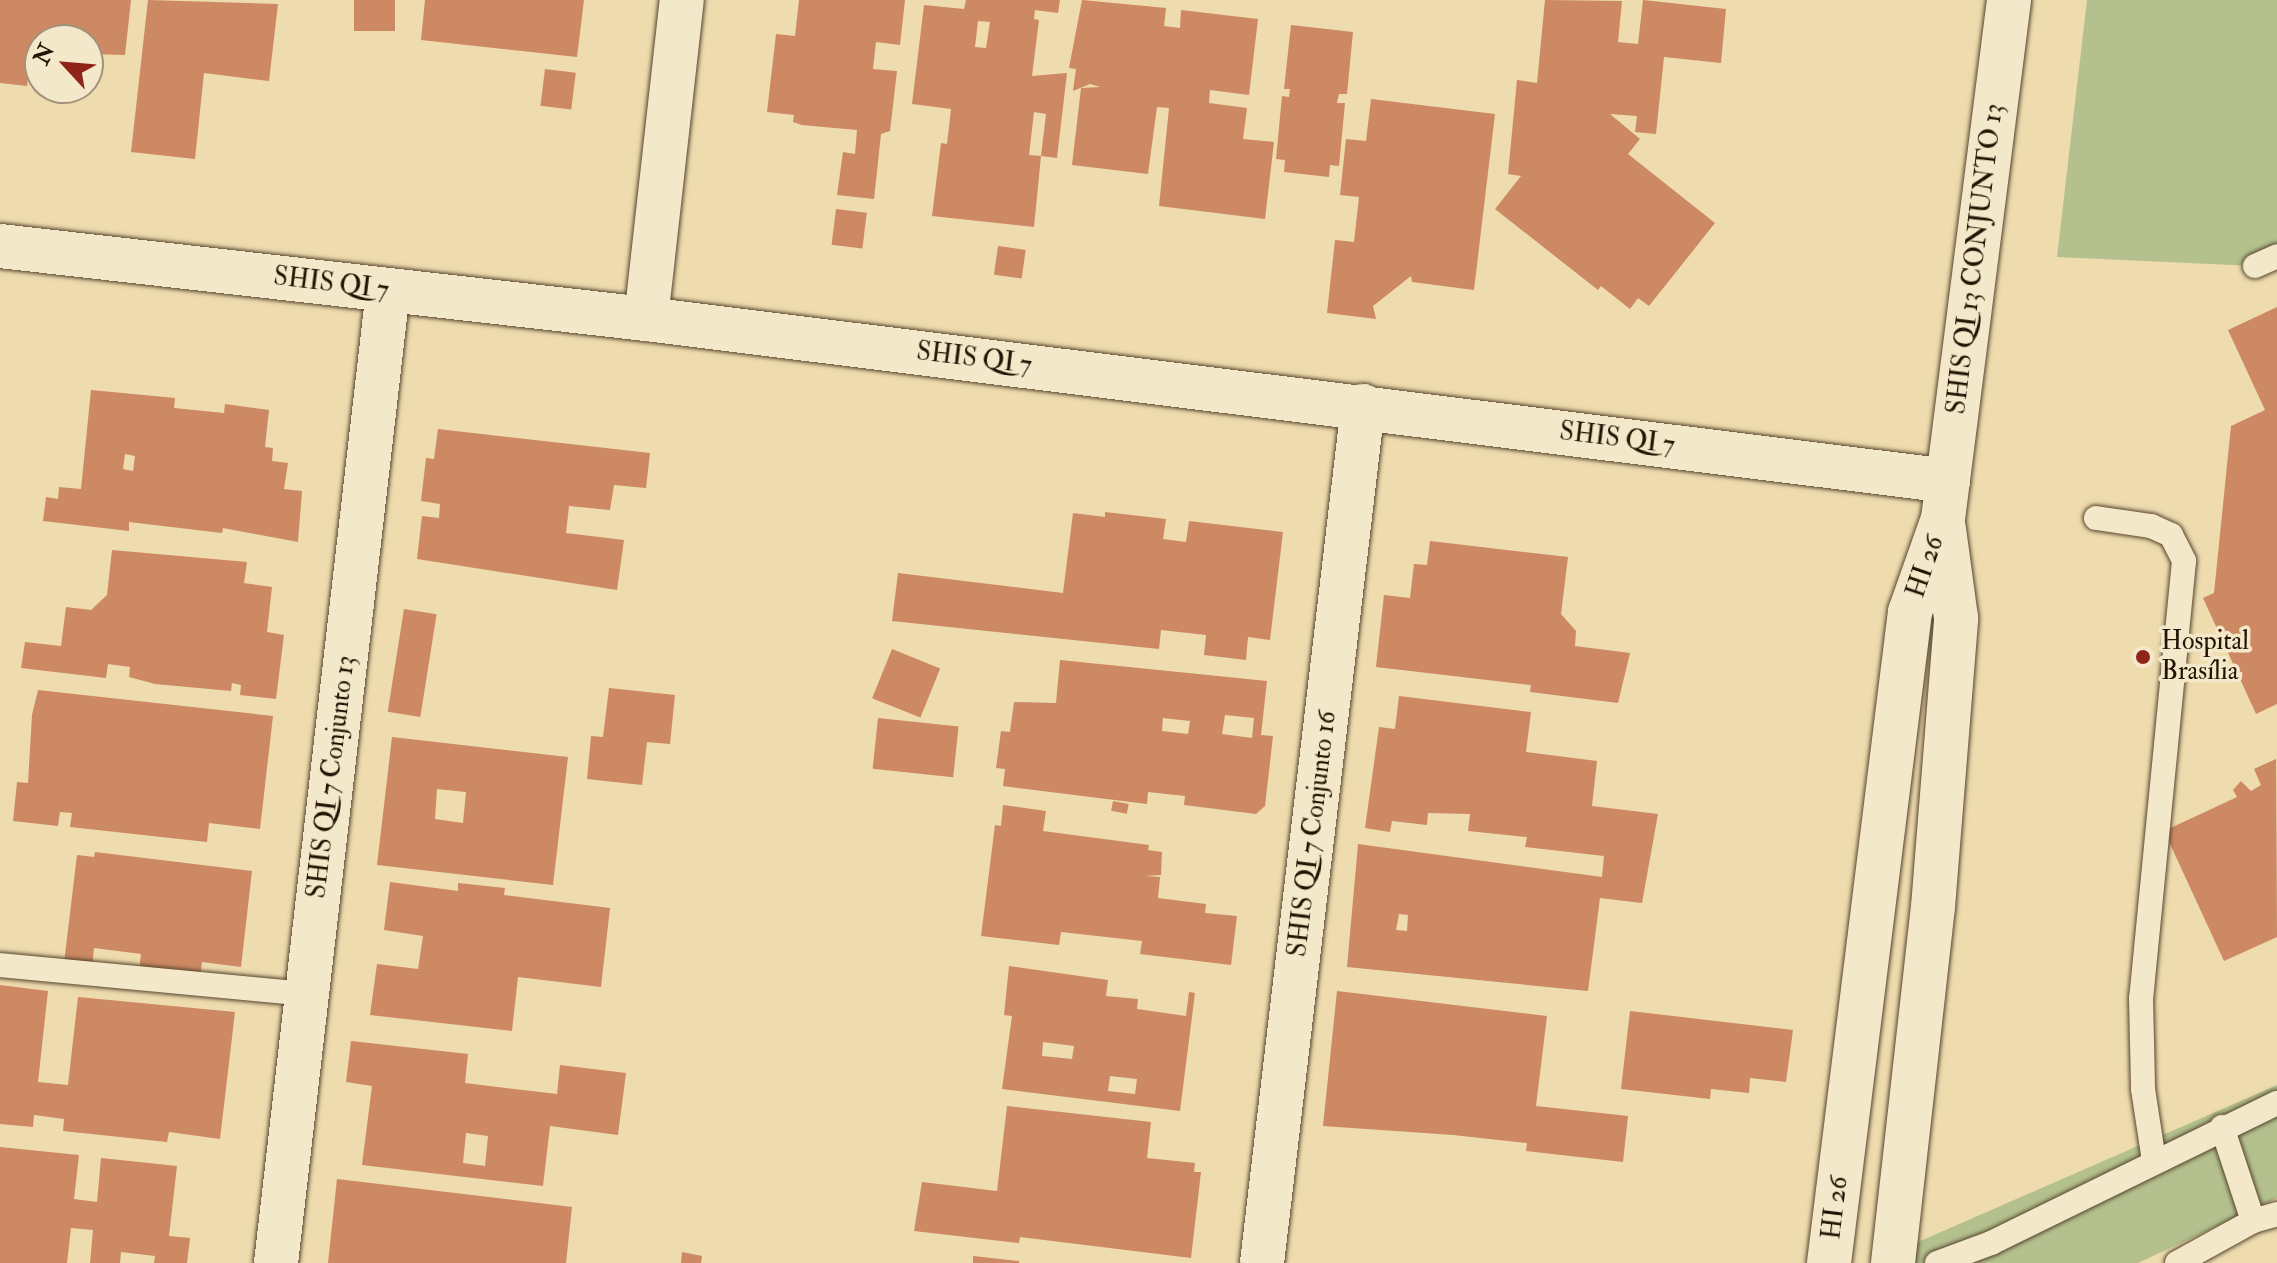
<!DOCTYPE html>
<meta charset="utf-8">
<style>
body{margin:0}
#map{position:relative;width:2277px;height:1263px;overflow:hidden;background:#eedbae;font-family:"IM FELL Double Pica",serif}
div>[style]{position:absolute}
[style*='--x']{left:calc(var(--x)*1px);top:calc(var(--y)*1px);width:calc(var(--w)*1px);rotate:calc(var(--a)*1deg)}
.green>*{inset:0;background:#b4c18e}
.building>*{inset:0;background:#cc8963;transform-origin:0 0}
.roads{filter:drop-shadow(0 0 2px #56452e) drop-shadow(0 0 2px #56452e)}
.service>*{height:24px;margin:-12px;padding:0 12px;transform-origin:12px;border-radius:12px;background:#f4e8ca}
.minor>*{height:44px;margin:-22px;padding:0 22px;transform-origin:22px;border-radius:22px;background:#f4e8ca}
.tertiary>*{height:44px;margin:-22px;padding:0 22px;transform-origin:22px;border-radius:22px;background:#f4e8ca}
.dots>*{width:22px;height:22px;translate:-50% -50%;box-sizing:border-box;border:4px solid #f4e8ca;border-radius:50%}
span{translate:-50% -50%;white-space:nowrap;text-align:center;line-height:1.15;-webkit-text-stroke:7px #f4e8ca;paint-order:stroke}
.street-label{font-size:26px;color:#241303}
.poi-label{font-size:26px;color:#241303}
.left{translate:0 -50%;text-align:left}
.north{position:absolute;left:24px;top:24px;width:80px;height:80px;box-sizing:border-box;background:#f4e8ca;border:2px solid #a1937a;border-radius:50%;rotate:296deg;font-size:22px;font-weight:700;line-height:32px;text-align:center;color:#241303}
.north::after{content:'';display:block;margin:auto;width:28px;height:36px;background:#8f2418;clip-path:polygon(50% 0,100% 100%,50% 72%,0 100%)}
</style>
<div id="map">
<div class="green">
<div style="clip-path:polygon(2087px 0,2277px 0,2277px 255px,2255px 266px,2057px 257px)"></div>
<div style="clip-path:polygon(2277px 1085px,2277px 1198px,2138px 1263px,1870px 1263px)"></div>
</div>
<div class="building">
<div style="clip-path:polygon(0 0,131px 0,125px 55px,88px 54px,88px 40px,40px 40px,32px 43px,27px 86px,0 83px)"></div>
<div style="clip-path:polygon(148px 0,278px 4px,269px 81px,204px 73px,195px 159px,131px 152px)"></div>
<div style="left:354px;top:0;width:41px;height:31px"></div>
<div style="clip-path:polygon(425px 0,584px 0,577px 57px,421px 40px)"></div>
<div style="clip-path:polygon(799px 0,905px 0,900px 45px,876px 42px,873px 69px,897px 71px,890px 131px,881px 134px,874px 199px,837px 195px,843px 152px,855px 154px,857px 130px,802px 125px,793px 122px,794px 115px,767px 112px,776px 34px,795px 36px)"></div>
<div style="clip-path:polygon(evenodd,966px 0,1060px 0,1058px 13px,1035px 10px,1034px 19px,1039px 20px,1032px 76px,1067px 73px,1057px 158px,1041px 156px,1046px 114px,1034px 112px,1029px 155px,1041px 156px,1034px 227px,932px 216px,941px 143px,947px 144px,951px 109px,912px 104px,924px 5px,964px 9px,966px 0,978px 21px,990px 22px,986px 48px,975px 47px,978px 21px)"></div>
<div style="clip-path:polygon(1082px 0,1166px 8px,1164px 26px,1180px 28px,1181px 10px,1258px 19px,1249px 95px,1210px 90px,1209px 103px,1247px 108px,1243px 139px,1274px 142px,1265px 219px,1159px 206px,1169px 108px,1157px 107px,1148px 174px,1072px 165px,1081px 88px,1100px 87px,1090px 84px,1073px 91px,1076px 69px,1069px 68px)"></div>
<div style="clip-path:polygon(1545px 0,1622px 1px,1618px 42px,1638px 44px,1643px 0,1726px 9px,1721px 63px,1664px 57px,1656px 134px,1635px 132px,1637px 116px,1610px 114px,1640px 139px,1628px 154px,1715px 223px,1649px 306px,1638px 298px,1630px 309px,1601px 286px,1598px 290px,1495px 209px,1521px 176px,1508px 174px,1517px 80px,1537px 83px)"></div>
<div style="clip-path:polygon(1291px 25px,1353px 32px,1347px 94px,1339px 94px,1337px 103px,1345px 103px,1339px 166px,1330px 165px,1329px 177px,1284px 172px,1285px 160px,1276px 159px,1282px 96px,1289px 97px,1290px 89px,1284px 89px)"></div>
<div style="left:545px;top:69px;width:31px;height:37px;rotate:7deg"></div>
<div style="clip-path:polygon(1371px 99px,1495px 114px,1474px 290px,1412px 282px,1411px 276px,1373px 306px,1376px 319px,1327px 313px,1335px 240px,1354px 242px,1359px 197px,1340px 195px,1346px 139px,1366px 141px)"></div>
<div style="left:836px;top:209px;width:31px;height:36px;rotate:7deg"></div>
<div style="left:998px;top:246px;width:28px;height:29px;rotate:8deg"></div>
<div style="clip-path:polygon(2277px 307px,2277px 704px,2256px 714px,2203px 598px,2214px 593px,2231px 426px,2265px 410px,2228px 330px)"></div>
<div style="clip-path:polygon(evenodd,91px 390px,175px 398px,174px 408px,224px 413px,225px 404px,269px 410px,265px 447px,273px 448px,272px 461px,288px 463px,284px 489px,302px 491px,298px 542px,223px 528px,222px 533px,129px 522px,129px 531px,43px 521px,46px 497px,58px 499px,59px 487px,81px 489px,91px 390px,125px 454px,135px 456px,133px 471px,123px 469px,125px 454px)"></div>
<div style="clip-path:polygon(438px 429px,650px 453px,646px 488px,614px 485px,610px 510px,569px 506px,566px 533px,624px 540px,617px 590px,417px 559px,422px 516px,439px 518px,440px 504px,421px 501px,426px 458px,434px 459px)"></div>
<div style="clip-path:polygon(1105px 512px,1166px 519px,1163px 539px,1186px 542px,1189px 521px,1283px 532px,1270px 640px,1248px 637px,1246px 660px,1204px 655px,1206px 635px,1161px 630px,1159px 649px,892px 621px,898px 573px,1063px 593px,1073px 513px,1105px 517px)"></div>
<div style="clip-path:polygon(1430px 541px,1568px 557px,1561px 614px,1576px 631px,1575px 646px,1630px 653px,1618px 703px,1530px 692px,1531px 685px,1376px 667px,1384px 595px,1410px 598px,1414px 564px,1427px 565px)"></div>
<div style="clip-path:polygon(112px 550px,247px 562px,244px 583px,272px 587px,267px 632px,284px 635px,276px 699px,240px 695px,241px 685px,232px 683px,231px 691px,155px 684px,129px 677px,130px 667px,108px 664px,106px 678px,21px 668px,25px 642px,61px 646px,66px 607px,91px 610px,107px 595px)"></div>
<div style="left:404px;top:609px;width:33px;height:104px;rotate:9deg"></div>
<div style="left:892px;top:649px;width:52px;height:53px;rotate:22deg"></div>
<div style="clip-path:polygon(evenodd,1060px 660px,1267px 681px,1261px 735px,1273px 736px,1265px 806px,1256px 814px,1184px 805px,1185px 796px,1148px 792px,1147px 804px,1003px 786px,1005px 769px,996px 768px,1001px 731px,1010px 732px,1014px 702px,1056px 703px,1060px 660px,1225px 715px,1254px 718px,1252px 738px,1222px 734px,1225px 715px,1060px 660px,1163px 718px,1190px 721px,1188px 734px,1162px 731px,1163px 718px)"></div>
<div style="clip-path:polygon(609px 688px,675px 695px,670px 744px,647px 742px,642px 785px,587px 779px,591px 736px,603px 737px)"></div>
<div style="clip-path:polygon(38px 690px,273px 716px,260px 829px,209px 823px,207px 842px,70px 827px,72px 813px,60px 812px,58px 826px,13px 821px,17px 782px,28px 783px,32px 715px)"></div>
<div style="clip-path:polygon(evenodd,1399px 696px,1531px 712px,1526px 752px,1597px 761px,1592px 806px,1658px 814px,1642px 903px,1600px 898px,1588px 991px,1347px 967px,1358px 844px,1602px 877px,1604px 856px,1525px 847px,1527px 837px,1468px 831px,1470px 814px,1428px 813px,1427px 825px,1392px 821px,1390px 832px,1365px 828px,1379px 727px,1395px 729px,1399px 696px,1399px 914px,1408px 915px,1407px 931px,1396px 930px,1399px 914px)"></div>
<div style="left:878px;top:718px;width:81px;height:51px;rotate:6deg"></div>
<div style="clip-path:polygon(evenodd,392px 737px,568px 757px,553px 885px,377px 865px,392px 737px,437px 789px,466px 792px,463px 823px,435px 819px,437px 789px)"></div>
<div style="clip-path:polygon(2276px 759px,2277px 937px,2224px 961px,2164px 831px,2237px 797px,2233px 790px,2241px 781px,2251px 791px,2261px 785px,2254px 769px)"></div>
<div style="left:1113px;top:801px;width:16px;height:10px;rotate:11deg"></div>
<div style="clip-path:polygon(1003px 805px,1046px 811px,1043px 831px,1149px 845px,1148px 850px,1162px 852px,1161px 875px,1145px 876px,1160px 877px,1158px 898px,1206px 904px,1205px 913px,1237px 916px,1231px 965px,1140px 954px,1142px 941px,1061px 932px,1059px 945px,981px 936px,995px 825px,1001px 826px)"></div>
<div style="clip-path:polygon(95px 852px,252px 871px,241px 967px,202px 962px,200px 979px,139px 971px,141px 954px,94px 948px,92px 967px,64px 963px,77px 855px,94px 857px)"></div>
<div style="clip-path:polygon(390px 882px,458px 891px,458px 883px,505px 888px,504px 895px,610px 908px,601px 987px,518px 977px,512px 1031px,370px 1015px,377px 964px,418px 969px,423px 936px,384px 930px)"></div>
<div style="clip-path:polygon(evenodd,1009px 966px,1108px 980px,1106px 996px,1138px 999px,1137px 1009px,1186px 1016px,1189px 992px,1195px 993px,1180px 1111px,1002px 1089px,1012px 1016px,1004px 1015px,1009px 966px,1043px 1042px,1074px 1046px,1072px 1059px,1042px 1056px,1043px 1042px,1009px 966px,1110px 1076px,1137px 1079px,1135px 1094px,1108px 1091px,1110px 1076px)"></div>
<div style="clip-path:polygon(0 985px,48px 991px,38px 1082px,68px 1085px,78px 997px,235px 1012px,220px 1139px,169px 1132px,167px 1142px,63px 1131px,64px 1119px,34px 1115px,33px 1127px,0 1124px)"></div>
<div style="clip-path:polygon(1337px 991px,1547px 1016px,1536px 1106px,1628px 1116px,1623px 1162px,1526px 1151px,1527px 1143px,1453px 1135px,1323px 1126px)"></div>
<div style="clip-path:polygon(1630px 1011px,1793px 1030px,1786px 1082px,1750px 1078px,1749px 1093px,1711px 1089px,1710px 1099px,1621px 1089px)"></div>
<div style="clip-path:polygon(evenodd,351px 1041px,468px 1054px,465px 1083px,557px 1094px,560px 1065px,626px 1073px,618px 1135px,550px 1126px,543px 1186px,362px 1165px,372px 1086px,346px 1082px,351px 1041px,466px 1133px,488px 1136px,485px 1166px,463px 1163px,466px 1133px)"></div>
<div style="clip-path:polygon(1007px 1106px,1151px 1122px,1147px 1158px,1195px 1163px,1194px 1172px,1201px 1172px,1191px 1258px,1020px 1237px,1019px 1243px,914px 1231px,922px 1182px,997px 1191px)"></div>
<div style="clip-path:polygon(0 1147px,79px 1155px,74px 1199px,97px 1202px,101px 1158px,177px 1166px,169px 1236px,190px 1238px,187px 1263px,154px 1263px,155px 1256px,121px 1252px,120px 1263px,90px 1263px,93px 1230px,71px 1228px,67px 1263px,0 1263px)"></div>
<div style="clip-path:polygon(337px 1179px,572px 1207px,566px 1263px,328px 1263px)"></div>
<div style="clip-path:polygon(682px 1252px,702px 1256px,701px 1263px,681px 1263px)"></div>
<div style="clip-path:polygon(973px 1256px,1019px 1261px,1019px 1263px,973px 1263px)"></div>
</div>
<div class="roads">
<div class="service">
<div style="--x:2255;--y:266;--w:24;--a:-24"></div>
<div style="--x:2096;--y:518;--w:56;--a:8.3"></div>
<div style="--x:2151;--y:526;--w:22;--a:24"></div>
<div style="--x:2171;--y:535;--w:29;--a:63"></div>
<div style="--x:2184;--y:561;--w:439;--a:95.6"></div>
<div style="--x:2141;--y:998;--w:91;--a:88.7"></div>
<div style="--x:2143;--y:1089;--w:73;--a:81.3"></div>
<div style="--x:0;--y:965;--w:308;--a:5.4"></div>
<div style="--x:2222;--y:1127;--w:99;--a:71.7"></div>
<div style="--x:1937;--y:1263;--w:58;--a:-20.3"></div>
<div style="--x:1991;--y:1243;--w:318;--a:-26.1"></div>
<div style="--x:2177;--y:1263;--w:87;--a:-28.9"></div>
<div style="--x:2253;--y:1221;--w:25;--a:-16"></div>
</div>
<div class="minor">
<div style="--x:646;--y:319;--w:321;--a:-83.6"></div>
<div style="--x:276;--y:1263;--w:978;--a:-83.43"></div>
<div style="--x:1262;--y:1263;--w:863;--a:-83.28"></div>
</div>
<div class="tertiary">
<div style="--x:0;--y:246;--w:650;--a:6.45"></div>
<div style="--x:646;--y:319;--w:1312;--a:7.09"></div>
<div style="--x:1829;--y:1263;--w:656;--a:-82.91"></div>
<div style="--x:1910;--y:612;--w:99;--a:-70.5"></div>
<div style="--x:1943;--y:519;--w:523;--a:-82.75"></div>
<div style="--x:1893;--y:1263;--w:358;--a:-83.6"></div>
<div style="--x:1933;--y:907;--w:290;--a:-85.4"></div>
<div style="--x:1956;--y:618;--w:90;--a:-97.7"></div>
</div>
</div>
<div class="dots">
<div style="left:2143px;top:657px;background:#8f2418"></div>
</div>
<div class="street-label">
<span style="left:1976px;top:259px;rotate:-83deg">SHIS QI 13 CONJUNTO 13</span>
<span style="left:331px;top:284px;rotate:7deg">SHIS QI 7</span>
<span style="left:974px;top:359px;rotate:7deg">SHIS QI 7</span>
<span style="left:1617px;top:439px;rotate:7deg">SHIS QI 7</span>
<span style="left:1926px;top:567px;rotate:-71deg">HI 26</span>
<span style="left:332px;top:777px;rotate:-83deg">SHIS QI 7 Conjunto 13</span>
<span style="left:1313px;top:834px;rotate:-83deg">SHIS QI 7 Conjunto 16</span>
<span style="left:1836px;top:1208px;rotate:-83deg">HI 26</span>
</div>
<div class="poi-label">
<span class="left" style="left:2161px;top:657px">Hospital<br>Brasília</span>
</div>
<div class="north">N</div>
</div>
